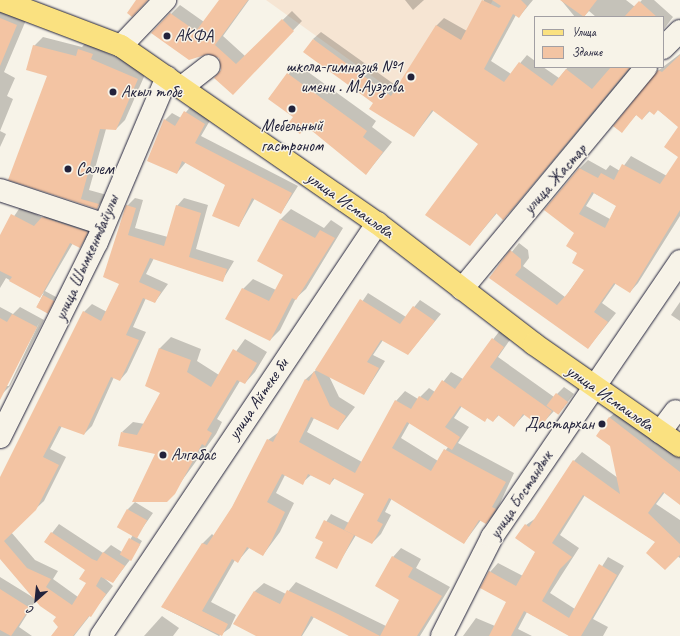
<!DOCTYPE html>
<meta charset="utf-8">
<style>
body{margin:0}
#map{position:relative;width:680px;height:636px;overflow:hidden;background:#f7f3e8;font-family:Caveat,sans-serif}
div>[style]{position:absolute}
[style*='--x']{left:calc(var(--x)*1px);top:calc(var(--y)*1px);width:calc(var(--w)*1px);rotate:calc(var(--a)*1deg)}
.built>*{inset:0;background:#f6e5d3}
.shadow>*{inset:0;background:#0003}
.building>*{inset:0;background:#f3c4a3;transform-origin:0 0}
.roads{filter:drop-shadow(0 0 1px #22223b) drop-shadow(0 0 1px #22223b)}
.minor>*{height:22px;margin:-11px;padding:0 11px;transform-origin:11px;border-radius:11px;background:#f7f3e8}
.major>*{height:22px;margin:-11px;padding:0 11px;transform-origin:11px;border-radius:11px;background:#fae180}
.dots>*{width:11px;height:11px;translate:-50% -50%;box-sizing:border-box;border:2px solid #f7f3e8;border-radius:50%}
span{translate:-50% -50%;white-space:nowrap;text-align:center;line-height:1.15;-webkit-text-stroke:3px #f7f3e8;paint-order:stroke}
.poi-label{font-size:17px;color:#22223b}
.left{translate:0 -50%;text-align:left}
.right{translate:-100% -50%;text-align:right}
.street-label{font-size:17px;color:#22223b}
.legend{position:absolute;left:534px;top:16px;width:130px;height:52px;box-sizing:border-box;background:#f7f3e8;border:1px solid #a29fa3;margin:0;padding:5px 7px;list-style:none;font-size:12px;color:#22223b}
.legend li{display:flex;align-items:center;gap:8px;height:20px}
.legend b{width:20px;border:1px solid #a29fa3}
.north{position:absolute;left:16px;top:580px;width:40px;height:40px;-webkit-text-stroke:3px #f7f3e8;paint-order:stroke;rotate:207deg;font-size:11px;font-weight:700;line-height:16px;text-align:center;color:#22223b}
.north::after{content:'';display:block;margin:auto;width:14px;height:18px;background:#22223b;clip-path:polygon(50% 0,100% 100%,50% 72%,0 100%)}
</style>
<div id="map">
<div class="built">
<div style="clip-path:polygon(266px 0,493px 0,472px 41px,425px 114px)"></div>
</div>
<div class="shadow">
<div style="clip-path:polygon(0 0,29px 13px,4px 72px,15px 78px,7px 96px,13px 99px,0 131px)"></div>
<div style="clip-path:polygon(221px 0,249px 0,223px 36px,245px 56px,292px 11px,302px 21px,241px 85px,222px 71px,219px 57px,152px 33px,180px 5px,204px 22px)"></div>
<div style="clip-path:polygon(405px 0,424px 0,413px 10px)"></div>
<div style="clip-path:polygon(484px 0,533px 0,519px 17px,516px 15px,491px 61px,511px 74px,527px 55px,535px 61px,535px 67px,543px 67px,559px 78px,568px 67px,632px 67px,511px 211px,503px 218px,497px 213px,470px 245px,480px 144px,434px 110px,414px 136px,374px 103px,313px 39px,321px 32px,398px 87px,437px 25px,444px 18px,467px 31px)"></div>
<div style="clip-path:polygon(561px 0,626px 0,635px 7px,642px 0,654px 0,673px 17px,663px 30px,663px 17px,596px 17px,589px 11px,583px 17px,575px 17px)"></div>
<div style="clip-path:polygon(43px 37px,82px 47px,88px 40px,102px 45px,100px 50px,147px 70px,125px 120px,116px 129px,106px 129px,89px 190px,107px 195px,97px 208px,10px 179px,48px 75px,34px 46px)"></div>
<div style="clip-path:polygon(evenodd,680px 54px,680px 216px,638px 283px,630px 292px,616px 283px,602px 303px,616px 313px,588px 348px,491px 278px,519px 243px,528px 250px,529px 258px,523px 266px,565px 297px,585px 270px,575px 232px,545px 210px,580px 168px,588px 160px,606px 170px,610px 165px,620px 171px,631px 156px,667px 176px,680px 157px,680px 127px,658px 110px,650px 111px,642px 119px,637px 114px,622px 131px,615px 126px,659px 70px,680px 54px,594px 193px,617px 205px,610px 219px,586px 206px,594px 193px)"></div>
<div style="clip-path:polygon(297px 64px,376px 121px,372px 127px,392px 142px,366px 174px,307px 126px,300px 133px,294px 117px,269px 98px)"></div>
<div style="clip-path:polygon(192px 105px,212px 117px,201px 136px,298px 186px,281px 213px,255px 198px,239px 226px,227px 185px,186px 162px,177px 173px,165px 120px,172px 113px,181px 118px)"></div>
<div style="clip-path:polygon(0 131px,6px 134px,0 147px)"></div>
<div style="clip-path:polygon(135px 198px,143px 200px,135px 228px,168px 237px,177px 206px,184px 198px,208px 205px,196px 249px,234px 261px,222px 281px,154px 258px,146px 274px,168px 284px,155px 302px,146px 298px,133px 327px,146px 332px,127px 372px,120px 380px,114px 377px,92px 426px,84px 434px,62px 426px,50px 449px,66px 457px,44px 501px,11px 532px,35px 560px,58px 571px,53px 579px,78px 597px,87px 583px,86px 569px,45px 542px,59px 524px,100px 551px,103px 553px,111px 545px,122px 552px,133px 535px,128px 509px,135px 502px,153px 513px,136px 537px,142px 541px,133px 556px,113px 582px,104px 578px,113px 586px,74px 636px,52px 636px,59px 626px,57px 617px,36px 600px,19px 627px,32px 636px,0 636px,0 577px,34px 598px,0 558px,0 483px,84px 312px,92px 304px,107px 312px,120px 284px,127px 206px)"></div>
<div style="clip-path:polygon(21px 206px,43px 218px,52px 209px,96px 223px,80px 247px,73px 243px,45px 291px,56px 297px,47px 312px,37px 307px,44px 292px,40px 297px,6px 278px,0 288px,0 237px)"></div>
<div style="clip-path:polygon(291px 209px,324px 228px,331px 220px,343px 228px,306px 289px,296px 298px,280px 330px,270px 340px,243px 289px,253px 279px,276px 290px,285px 275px,259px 260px,281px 219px)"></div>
<div style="clip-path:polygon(evenodd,368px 293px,406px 317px,420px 300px,441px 314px,408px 354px,383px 340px,373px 355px,385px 361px,364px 394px,329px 376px,339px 397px,355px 407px,338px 429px,314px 418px,307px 432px,362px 462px,396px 401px,405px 391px,418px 399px,429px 388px,435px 392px,451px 372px,463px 379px,501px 329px,512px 337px,498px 357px,554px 397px,564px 387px,574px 394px,558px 414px,554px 411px,541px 425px,525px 414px,514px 426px,499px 415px,493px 421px,488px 417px,484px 421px,462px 406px,454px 418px,469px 427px,458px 443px,514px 473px,495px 514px,486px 523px,481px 520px,464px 543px,392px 498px,385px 512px,391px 515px,381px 534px,372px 543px,356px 535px,336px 568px,324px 542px,316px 538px,331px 514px,349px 523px,365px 493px,335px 478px,330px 484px,311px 475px,302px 483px,285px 475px,276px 493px,294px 503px,280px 532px,263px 555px,250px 547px,238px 561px,235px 560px,211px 602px,236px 615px,230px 628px,219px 636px,162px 607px,203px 543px,212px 534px,214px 536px,232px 508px,268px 440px,279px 432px,306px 379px,316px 370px,368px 293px,410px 422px,448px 447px,438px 461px,401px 438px,410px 422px)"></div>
<div style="clip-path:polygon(680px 302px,680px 321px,671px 315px)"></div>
<div style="clip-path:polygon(evenodd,0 307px,13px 314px,20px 307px,44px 320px,10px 386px,3px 393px,0 392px,0 307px,39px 323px,9px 386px,6px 386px,39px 323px)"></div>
<div style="clip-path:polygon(171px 337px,201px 349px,197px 361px,219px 375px,245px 339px,267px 352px,255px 372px,245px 383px,240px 381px,217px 419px,222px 422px,216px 434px,167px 501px,156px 453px,122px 432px,133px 422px,145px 424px,162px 392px,160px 348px)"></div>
<div style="clip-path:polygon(618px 410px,680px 456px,680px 504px,665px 492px,656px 504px,680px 520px,680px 558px,585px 495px,560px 535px,579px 548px,550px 593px,575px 609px,608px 557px,624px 566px,593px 619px,608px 627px,603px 636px,570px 636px,527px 612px,518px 629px,532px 636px,463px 636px,476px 618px,495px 626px,507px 601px,490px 572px,498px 563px,523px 576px,536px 551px,526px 525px,536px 518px,574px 461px,582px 452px,618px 478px,609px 418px)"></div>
<div style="clip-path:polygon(401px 548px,421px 559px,416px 568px,450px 587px,420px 636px,351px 636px,314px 617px,302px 636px,258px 636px,255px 591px,264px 583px,286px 594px,296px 582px,386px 626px,401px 599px,393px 557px)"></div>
<div style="clip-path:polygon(162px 616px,179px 628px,173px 636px,144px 636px)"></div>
</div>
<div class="building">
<div style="clip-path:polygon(136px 0,148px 0,132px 17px,127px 13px)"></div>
<div style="clip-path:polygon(219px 0,248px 0,215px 45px,236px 64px,282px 19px,294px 31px,233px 95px,214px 78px,221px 70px,219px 58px,208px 54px,189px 60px,151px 33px,170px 13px,196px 31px)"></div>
<div style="clip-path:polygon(482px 0,499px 8px,501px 6px,492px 0,521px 0,527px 6px,519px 18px,513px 14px,484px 69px,504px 82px,519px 62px,552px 86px,566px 69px,592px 89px,611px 67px,630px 67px,503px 220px,496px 213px,470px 246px,425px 215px,478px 144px,432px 110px,414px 137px,369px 109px,373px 103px,303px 52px,313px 39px,391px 96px,436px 25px,461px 40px)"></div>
<div style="clip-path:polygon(560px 0,597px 0,584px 17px)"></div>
<div style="clip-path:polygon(639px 1px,657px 17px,624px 17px)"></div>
<div style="clip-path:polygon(0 18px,17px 25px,0 66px)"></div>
<div style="clip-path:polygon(33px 45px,76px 56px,78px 49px,93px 54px,91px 59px,138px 79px,116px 130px,100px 129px,81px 199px,99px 204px,97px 209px,8px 180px,47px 76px,26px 70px)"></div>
<div style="clip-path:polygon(evenodd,680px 55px,680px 210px,630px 293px,614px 283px,594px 312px,608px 322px,588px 349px,489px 278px,510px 250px,521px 259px,521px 268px,515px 275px,557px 305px,568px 293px,584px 270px,572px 263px,577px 253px,566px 246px,574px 233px,544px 210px,579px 168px,598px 178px,601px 173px,614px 180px,622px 164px,660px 184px,678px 157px,664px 147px,678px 127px,658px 110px,654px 115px,649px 111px,642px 120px,636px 115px,622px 133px,613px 126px,658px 70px,662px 72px,680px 55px,592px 192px,616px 206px,605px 228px,579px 214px,592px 192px)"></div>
<div style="clip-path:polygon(287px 73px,367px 131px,363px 137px,383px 152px,366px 175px,306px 126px,300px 134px,287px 125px,293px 117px,268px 99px)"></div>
<div style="clip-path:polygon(184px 111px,205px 124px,195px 143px,292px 193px,281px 214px,252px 198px,239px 227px,212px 216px,225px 185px,182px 161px,177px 174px,147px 161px,164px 119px,175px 126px)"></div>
<div style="clip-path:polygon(126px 205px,136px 208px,128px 235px,164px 246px,176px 205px,201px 213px,189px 257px,227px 269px,223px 282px,150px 258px,139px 282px,161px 292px,155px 303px,143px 298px,126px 335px,139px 340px,120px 381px,111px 377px,84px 435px,59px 426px,43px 457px,59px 465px,36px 510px,4px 541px,27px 568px,51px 579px,46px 587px,72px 605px,86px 583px,79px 579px,85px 570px,44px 542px,51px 532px,92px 559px,97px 561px,103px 552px,125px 566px,113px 583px,101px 577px,96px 586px,106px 594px,91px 617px,89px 616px,73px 636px,51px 636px,58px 627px,53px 621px,56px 617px,40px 606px,0 559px,0 477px,83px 311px,101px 321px,119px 284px,103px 277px)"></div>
<div style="clip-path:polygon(11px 214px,34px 226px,42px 217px,88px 232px,80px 248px,70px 243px,40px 298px,9px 281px,12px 277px,0 271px,0 235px)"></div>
<div style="clip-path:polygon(280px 219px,315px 238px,320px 230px,335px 238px,296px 300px,292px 298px,270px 341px,225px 319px,242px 288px,269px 301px,283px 275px,257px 261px)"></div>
<div style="left:43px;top:295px;width:13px;height:14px;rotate:29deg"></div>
<div style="clip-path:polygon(360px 299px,400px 324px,413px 306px,435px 321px,408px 355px,381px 340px,367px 362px,379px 368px,364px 395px,315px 370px)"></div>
<div style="clip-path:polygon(12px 314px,37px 327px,0 400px,0 318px,7px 322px)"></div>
<div style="clip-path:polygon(492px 338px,504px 347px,490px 367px,552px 411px,541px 427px,523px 414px,514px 427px,498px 415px,493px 422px,487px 418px,485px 422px,460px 406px,445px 427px,460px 437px,452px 450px,407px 422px,392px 448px,431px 471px,444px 449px,506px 482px,492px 507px,496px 509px,486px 524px,479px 520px,464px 544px,389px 498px,377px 521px,383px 524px,372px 544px,344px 530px,364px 494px,333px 478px,330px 485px,308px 474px,303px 485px,282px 474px,267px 502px,285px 512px,271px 542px,263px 556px,247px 547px,238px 563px,232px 559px,202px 611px,228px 624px,222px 636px,161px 607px,202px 543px,207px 545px,232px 507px,267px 439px,273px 442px,305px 379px,309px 381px,314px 371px,330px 406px,346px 416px,338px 430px,311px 417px,299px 442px,355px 473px,395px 400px,411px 409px,419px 396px,428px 401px,442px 380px,455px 389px)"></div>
<div style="clip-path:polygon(159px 348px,191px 360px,187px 372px,211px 387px,233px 349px,257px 363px,245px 384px,237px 380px,207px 430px,212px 433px,205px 446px,202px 444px,175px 494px,167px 502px,132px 502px,155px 454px,118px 446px,121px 432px,137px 435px,160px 393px,145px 386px)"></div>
<div style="left:556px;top:393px;width:15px;height:16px;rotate:37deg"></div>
<div style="clip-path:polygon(609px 417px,680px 472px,680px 505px,663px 492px,648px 513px,680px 544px,680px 555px,665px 570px,646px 553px,655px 542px,583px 495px,552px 543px,572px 557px,560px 569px,542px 601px,569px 618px,599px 564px,617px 575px,581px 636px,569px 636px,524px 611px,511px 636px,489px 636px,506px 602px,480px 588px,489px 571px,516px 586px,535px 552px,515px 538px,525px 524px,529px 527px,573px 460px,620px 494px,610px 446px,596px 436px)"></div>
<div style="left:127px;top:509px;width:23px;height:21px;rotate:29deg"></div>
<div style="clip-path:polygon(324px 520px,354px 535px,337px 569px,315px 558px,323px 542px,315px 538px)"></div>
<div style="left:129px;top:538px;width:13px;height:19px;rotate:29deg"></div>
<div style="clip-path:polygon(392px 556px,413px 568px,408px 577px,442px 596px,417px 636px,380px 636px,399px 600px,375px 586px)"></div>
<div style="clip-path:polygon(0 589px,30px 608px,11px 636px,0 630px)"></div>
<div style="clip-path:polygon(287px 590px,338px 614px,380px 636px,349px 636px,311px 616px,301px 636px,256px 636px,233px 624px,254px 591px,280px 604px)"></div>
</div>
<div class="roads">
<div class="minor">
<div style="--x:121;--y:46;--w:64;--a:-46.3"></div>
<div style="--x:663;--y:48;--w:24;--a:-45"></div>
<div style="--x:182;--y:87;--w:34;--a:-38"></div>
<div style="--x:0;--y:190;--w:108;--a:18.3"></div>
<div style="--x:462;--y:289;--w:288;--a:-50.3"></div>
<div style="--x:660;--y:432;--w:26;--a:-53"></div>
<div style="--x:0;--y:437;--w:218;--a:-63.6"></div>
<div style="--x:97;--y:242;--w:179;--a:-67"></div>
<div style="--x:101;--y:636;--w:497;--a:-56.2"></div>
<div style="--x:442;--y:636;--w:111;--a:-63.2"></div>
<div style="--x:492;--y:537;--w:334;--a:-55.7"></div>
</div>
<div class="major">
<div style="--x:0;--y:0;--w:129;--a:20.8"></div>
<div style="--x:121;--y:46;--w:311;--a:34.7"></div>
<div style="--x:377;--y:223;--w:198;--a:37.6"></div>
<div style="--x:534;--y:344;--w:178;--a:34.9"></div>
</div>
</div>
<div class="dots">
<div style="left:167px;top:36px;background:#22223b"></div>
<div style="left:411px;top:77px;background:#22223b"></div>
<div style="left:113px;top:92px;background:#22223b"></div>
<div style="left:292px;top:109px;background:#22223b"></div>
<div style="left:68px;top:169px;background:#22223b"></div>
<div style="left:602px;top:424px;background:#22223b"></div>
<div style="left:163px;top:455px;background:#22223b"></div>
</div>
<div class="poi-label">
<span class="left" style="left:175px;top:36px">АКФА</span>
<span class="right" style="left:403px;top:77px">школа-гимназия №1<br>имени . М.Ауэзова</span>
<span class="left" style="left:121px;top:92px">Акыл тобе</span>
<span style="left:292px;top:136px">Мебельный<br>гастроном</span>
<span class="left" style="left:76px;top:169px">Салем</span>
<span class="right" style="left:594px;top:424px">Дастархан</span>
<span class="left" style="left:171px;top:455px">Алгабас</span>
</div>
<div class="street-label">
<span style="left:555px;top:179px;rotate:-49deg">улица Жастар</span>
<span style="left:350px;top:205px;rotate:35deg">улица Исмаилова</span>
<span style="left:87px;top:258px;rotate:-66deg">улица Шымкентбайулы</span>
<span style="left:610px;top:398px;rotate:35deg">улица Исмаилова</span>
<span style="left:258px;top:399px;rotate:-56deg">улица Айтеке би</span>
<span style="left:521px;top:495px;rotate:-57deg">улица Бостандык</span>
</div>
<ul class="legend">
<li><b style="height:5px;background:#fae180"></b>Улица</li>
<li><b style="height:11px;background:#f3c4a3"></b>Здание</li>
</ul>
<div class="north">С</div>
</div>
